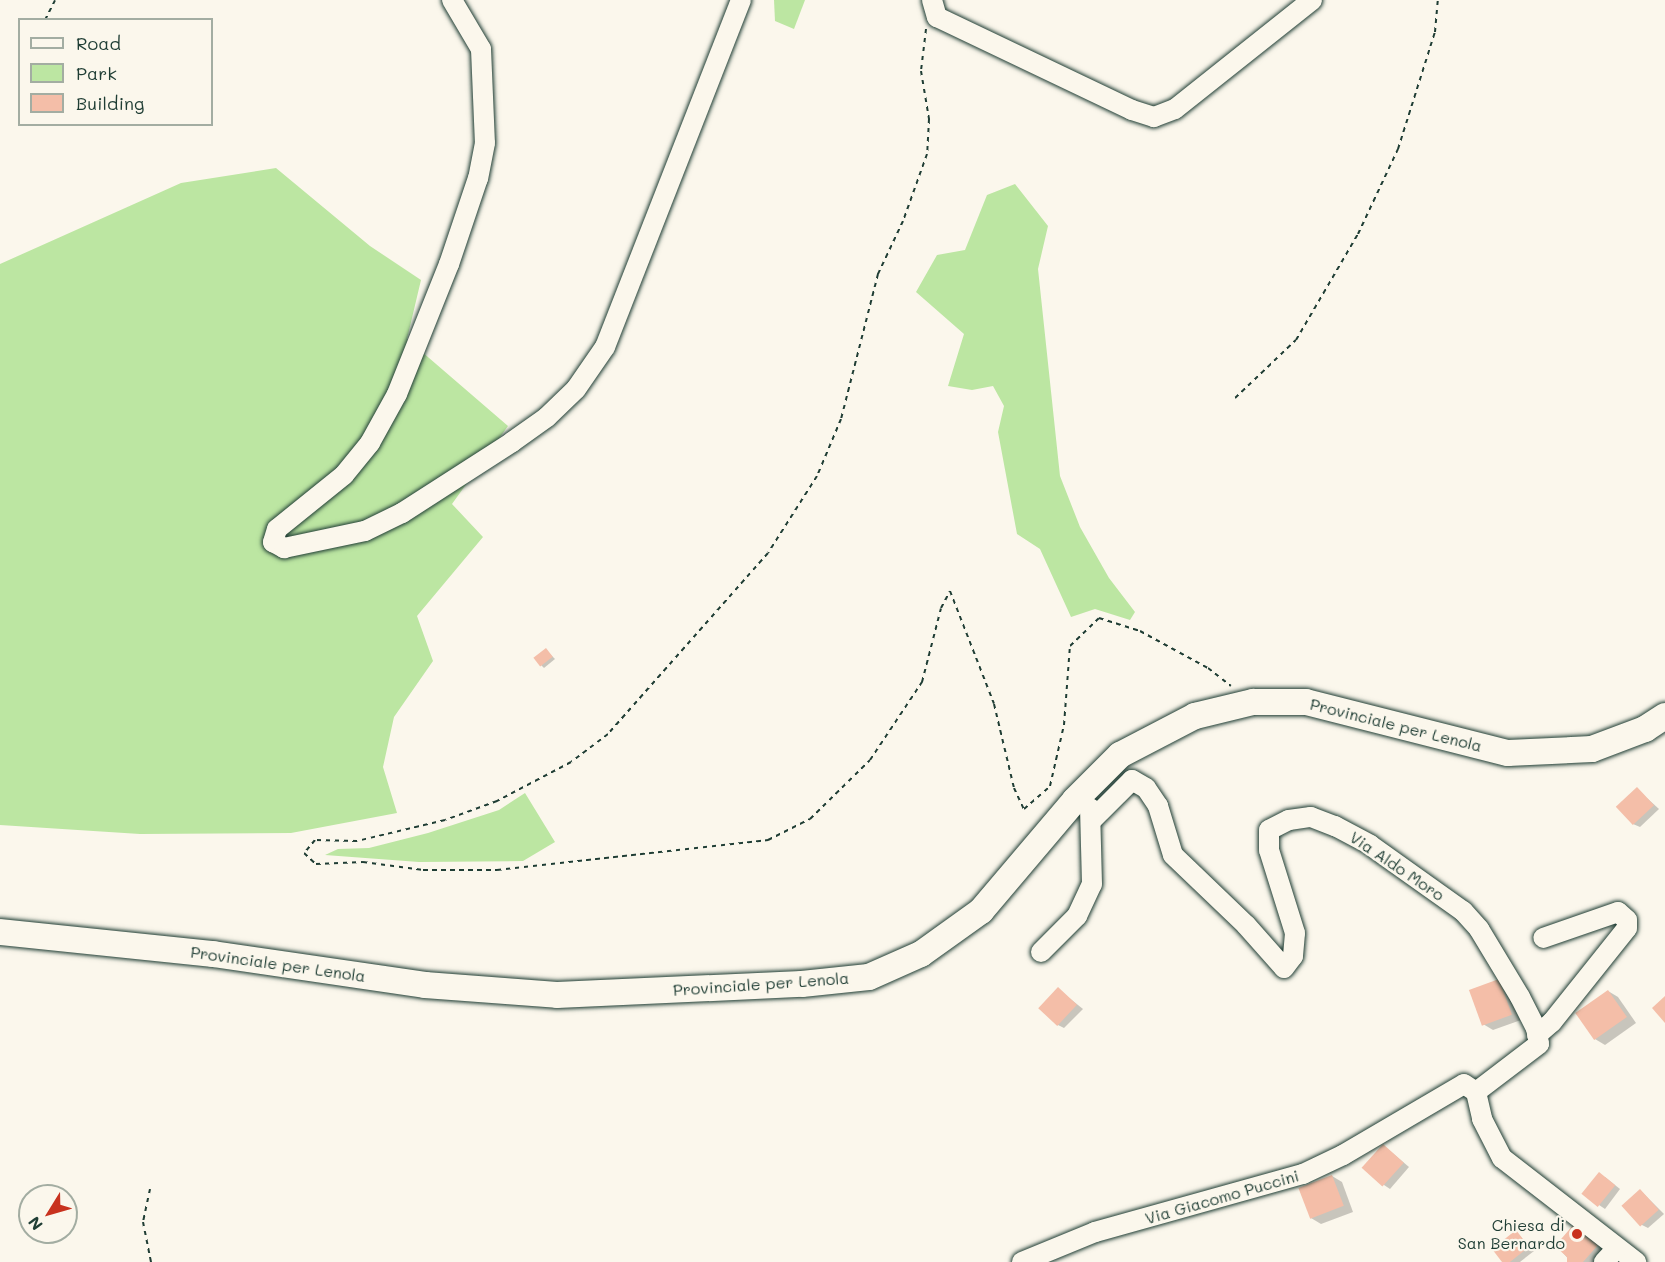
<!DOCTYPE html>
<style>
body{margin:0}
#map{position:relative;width:1665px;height:1262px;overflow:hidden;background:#fbf7ec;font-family:Mali,sans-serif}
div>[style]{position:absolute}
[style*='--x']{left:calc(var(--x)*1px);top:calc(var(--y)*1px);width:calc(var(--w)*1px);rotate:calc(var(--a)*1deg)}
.green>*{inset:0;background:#bce6a2}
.shadow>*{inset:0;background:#0003}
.building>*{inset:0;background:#f4bea8;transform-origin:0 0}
.path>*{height:2px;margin-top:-1px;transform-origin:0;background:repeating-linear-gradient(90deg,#1f3d34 0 4.5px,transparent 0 9px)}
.roads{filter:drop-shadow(0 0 2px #1f3d34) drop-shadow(0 0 2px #1f3d34)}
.minor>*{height:20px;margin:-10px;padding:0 10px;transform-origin:10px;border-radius:10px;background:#fbf7ec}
.major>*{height:26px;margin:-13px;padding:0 13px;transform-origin:13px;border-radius:13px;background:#fbf7ec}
.dots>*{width:16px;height:16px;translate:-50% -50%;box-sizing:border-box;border:3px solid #fbf7ec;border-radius:50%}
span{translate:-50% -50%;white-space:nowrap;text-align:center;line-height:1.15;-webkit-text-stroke:4.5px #fbf7ec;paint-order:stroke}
.street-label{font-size:16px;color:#1f3d34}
.poi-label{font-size:16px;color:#1f3d34}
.right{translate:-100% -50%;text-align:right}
.legend{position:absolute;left:18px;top:18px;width:195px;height:108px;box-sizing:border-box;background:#fbf7ec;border:2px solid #a3ada2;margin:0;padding:8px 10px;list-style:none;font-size:18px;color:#1f3d34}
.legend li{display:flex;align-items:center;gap:12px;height:30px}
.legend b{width:30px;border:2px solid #a3ada2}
.north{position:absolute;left:18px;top:1184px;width:60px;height:60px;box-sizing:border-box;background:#fbf7ec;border:2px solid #a3ada2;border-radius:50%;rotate:233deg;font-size:16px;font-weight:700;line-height:24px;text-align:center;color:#1f3d34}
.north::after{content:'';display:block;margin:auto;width:21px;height:27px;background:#c8321e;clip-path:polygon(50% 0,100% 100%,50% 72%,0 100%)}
</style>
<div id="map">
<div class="green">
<div style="clip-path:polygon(774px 0,805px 0,794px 29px,775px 21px)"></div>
<div style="clip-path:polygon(276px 168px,370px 246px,421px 280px,407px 339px,508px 426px,452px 504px,483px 537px,417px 616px,433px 661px,394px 717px,383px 767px,397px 813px,291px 833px,140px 834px,0 825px,0 264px,181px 183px)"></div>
<div style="clip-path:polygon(1015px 184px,1048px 226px,1038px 269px,1060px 476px,1080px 527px,1109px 578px,1135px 612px,1130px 620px,1095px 609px,1071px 617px,1040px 549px,1017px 534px,998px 432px,1004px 406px,993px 386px,972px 390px,948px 386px,964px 334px,916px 292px,937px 255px,965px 250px,987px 195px)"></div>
<div style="clip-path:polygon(525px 793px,555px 842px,523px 861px,419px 862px,325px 855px,338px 849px,369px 848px,428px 833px,499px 810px)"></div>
</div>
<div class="shadow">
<div style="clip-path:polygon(546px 650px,555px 659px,544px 668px,535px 659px)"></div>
<div style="clip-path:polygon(1637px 789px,1659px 809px,1640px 827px,1633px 824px)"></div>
<div style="clip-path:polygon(1499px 981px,1509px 986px,1521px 1020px,1493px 1030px,1483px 1024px)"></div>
<div style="clip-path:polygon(1058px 989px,1083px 1009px,1064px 1028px,1058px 1025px)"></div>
<div style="clip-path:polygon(1608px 991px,1618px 997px,1636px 1023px,1605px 1045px,1595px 1039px,1577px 1013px)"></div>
<div style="clip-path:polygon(1389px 1150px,1409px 1167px,1390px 1189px,1384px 1185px)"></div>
<div style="clip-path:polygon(1332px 1176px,1342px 1182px,1353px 1212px,1321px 1224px,1311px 1218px)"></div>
<div style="clip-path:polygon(1605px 1177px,1620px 1189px,1605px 1209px,1599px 1205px)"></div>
<div style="clip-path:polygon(1641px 1191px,1664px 1214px,1648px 1228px,1642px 1225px)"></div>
<div style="clip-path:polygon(1585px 1231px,1608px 1250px,1598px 1262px,1571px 1262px,1557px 1246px)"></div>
<div style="clip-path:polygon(1516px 1232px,1534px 1251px,1520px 1262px,1504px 1262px)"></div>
</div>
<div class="building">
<div style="left:546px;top:648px;width:11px;height:16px;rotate:52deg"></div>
<div style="left:1637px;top:787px;width:25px;height:29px;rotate:47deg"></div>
<div style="left:1499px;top:979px;width:38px;height:32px;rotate:70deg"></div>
<div style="left:1058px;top:987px;width:26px;height:29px;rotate:43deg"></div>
<div style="left:1608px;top:990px;width:33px;height:40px;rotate:55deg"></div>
<div style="clip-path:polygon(1665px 996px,1665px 1023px,1652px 1008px)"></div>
<div style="left:1383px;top:1144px;width:28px;height:32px;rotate:42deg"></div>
<div style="left:1599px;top:1172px;width:21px;height:28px;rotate:39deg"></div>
<div style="left:1332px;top:1175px;width:33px;height:36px;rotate:69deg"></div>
<div style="left:1640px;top:1189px;width:28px;height:25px;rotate:48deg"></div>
<div style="clip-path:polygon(1575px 1223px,1599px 1244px,1583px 1262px,1567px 1262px,1567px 1257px,1555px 1246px)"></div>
<div style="clip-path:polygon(1516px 1230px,1529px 1247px,1510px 1262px,1502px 1262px,1492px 1249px)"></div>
</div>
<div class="path">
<div style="--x:45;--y:20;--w:22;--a:-63"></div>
<div style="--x:926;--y:29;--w:42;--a:96.8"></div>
<div style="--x:921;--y:71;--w:49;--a:80.5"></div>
<div style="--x:929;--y:119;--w:35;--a:93"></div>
<div style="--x:927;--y:154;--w:71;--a:109.7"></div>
<div style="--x:903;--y:221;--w:59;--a:115.3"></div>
<div style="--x:878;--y:274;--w:150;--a:104.3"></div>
<div style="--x:841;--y:419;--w:62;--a:112.8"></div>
<div style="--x:817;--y:476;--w:91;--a:122.5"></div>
<div style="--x:768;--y:553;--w:242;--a:131.5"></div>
<div style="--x:608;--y:734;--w:46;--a:142.9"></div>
<div style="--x:571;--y:762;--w:84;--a:152.2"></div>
<div style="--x:497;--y:801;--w:55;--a:159.9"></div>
<div style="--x:445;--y:820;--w:90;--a:166.6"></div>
<div style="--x:357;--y:841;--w:42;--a:-178.6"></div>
<div style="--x:315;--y:840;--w:17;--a:130"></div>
<div style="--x:304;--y:853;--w:16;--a:43"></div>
<div style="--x:316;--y:864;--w:47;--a:-2.4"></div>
<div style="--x:363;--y:862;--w:61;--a:7.6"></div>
<div style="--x:423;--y:870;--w:74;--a:0"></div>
<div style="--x:497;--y:870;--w:273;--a:-6.3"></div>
<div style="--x:768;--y:840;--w:47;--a:-26.6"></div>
<div style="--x:810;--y:819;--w:84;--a:-44.5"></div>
<div style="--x:870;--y:760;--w:94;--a:-56.3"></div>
<div style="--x:922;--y:682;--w:76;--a:-75.6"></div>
<div style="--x:941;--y:608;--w:19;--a:-62"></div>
<div style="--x:950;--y:591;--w:121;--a:68.7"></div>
<div style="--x:994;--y:704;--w:86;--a:76.6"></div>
<div style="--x:1014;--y:788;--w:23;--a:65"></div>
<div style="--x:1024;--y:809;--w:35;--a:-41"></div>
<div style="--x:1050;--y:786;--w:63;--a:-77.1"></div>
<div style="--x:1064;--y:725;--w:79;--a:-85.7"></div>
<div style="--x:1070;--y:646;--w:40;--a:-44"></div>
<div style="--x:1099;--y:618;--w:43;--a:17.6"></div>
<div style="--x:1140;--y:631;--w:77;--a:28.6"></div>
<div style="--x:1208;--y:668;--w:29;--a:38"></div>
<div style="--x:20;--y:66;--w:4;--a:90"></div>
<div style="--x:1235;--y:398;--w:84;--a:-43.6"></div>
<div style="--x:1296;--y:340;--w:123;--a:-59.7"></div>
<div style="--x:1358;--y:234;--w:94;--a:-64.8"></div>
<div style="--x:1398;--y:149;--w:123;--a:-72.5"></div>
<div style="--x:1435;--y:32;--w:32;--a:-85"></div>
<div style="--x:150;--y:1189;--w:34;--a:102"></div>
<div style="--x:143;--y:1222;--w:41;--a:78.7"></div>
</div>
<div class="roads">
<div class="minor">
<div style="--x:452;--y:0;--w:57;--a:59.4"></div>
<div style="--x:481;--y:49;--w:94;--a:87.6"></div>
<div style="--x:485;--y:143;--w:36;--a:101"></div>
<div style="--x:478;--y:178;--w:91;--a:108.6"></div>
<div style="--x:449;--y:264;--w:140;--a:111.8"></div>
<div style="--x:397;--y:394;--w:56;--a:118.9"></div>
<div style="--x:370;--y:443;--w:41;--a:129.1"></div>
<div style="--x:344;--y:475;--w:86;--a:141.1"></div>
<div style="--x:277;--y:529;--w:14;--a:107"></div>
<div style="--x:273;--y:542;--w:13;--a:29"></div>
<div style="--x:284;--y:548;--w:83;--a:-11.9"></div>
<div style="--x:365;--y:531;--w:41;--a:-25.9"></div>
<div style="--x:402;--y:513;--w:131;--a:-32.8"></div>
<div style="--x:512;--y:442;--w:43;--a:-35.5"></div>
<div style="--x:547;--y:417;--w:40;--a:-44"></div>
<div style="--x:576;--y:389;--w:51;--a:-55.4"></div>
<div style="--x:605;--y:347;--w:373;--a:-68.6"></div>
<div style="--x:932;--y:0;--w:18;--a:74"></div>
<div style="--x:937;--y:17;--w:216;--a:25.5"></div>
<div style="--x:1132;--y:110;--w:23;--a:18"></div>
<div style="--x:1154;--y:117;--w:22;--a:-21"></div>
<div style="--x:1175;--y:109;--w:175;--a:-38.5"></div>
<div style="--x:1093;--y:819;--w:55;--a:-45"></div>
<div style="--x:1132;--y:780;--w:16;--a:30"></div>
<div style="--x:1146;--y:788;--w:22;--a:56"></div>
<div style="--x:1158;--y:806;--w:51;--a:73"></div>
<div style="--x:1173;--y:855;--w:101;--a:43.8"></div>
<div style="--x:1246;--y:925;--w:57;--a:48.5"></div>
<div style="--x:1284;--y:968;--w:15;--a:-53"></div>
<div style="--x:1293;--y:956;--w:23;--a:-85"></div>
<div style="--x:1295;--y:933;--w:87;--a:-107.4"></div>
<div style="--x:1269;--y:850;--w:20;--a:-90"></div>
<div style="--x:1269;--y:830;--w:22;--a:-27"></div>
<div style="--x:1289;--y:820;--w:22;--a:-8"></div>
<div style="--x:1311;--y:817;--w:26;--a:21"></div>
<div style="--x:1335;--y:826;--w:40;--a:28"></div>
<div style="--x:1370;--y:845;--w:114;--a:35.4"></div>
<div style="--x:1463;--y:911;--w:24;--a:48"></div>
<div style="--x:1479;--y:929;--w:79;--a:58.9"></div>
<div style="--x:1520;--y:997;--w:35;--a:63"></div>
<div style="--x:1536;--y:1028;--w:16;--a:79"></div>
<div style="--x:1539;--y:1044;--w:79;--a:142.7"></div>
<div style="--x:1476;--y:1092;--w:28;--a:77"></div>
<div style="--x:1482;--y:1119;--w:44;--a:62.9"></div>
<div style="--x:1502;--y:1158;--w:170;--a:37.8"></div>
<div style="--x:1041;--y:952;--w:51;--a:-45"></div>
<div style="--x:1077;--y:916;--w:35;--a:-65"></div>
<div style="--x:1092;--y:884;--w:76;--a:-91.5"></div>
<div style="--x:1537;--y:1035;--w:20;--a:-41"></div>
<div style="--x:1552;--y:1022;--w:120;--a:-51.4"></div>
<div style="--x:1627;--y:928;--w:8;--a:-90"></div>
<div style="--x:1627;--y:920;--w:12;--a:-138"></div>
<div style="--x:1618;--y:912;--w:79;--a:160.9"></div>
<div style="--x:1022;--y:1262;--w:79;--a:-22.3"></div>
<div style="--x:1095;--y:1232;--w:216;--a:-15.6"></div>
<div style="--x:1303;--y:1174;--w:44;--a:-25.4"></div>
<div style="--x:1343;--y:1155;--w:140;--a:-30.4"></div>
<div style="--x:1464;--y:1084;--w:14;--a:34"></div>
<div style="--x:1604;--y:1262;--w:19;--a:-47"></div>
</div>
<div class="major">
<div style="--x:0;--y:932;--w:214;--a:5.9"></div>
<div style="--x:213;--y:954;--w:214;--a:8.3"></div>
<div style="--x:425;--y:985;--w:132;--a:4.3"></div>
<div style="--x:557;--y:995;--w:245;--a:-2.6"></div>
<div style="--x:802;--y:984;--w:67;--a:-6"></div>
<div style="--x:869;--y:977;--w:57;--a:-23.9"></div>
<div style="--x:921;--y:954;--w:74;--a:-35.6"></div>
<div style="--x:981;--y:911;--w:145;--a:-49.7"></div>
<div style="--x:1075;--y:800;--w:64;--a:-45"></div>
<div style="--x:1120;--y:755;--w:85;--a:-27.5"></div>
<div style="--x:1195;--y:716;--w:60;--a:-13.6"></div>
<div style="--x:1253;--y:702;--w:53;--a:0"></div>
<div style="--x:1306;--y:702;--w:208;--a:14.2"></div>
<div style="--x:1508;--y:753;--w:84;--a:-2.7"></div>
<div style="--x:1592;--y:749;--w:57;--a:-20.7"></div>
<div style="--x:1645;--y:729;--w:24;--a:-33"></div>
</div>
</div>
<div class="dots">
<div style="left:1577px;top:1234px;background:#c8321e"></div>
</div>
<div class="street-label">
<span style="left:1396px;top:725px;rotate:14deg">Provinciale per Lenola</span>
<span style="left:1397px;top:866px;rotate:34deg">Via Aldo Moro</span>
<span style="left:278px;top:964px;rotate:8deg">Provinciale per Lenola</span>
<span style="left:761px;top:984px;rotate:-4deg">Provinciale per Lenola</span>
<span style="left:1222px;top:1197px;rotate:-16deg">Via Giacomo Puccini</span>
</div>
<div class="poi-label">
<span class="right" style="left:1565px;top:1234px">Chiesa di<br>San Bernardo</span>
</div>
<ul class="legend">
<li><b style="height:8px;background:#fbf7ec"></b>Road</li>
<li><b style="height:16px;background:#bce6a2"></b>Park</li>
<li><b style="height:16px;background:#f4bea8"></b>Building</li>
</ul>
<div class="north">N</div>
</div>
